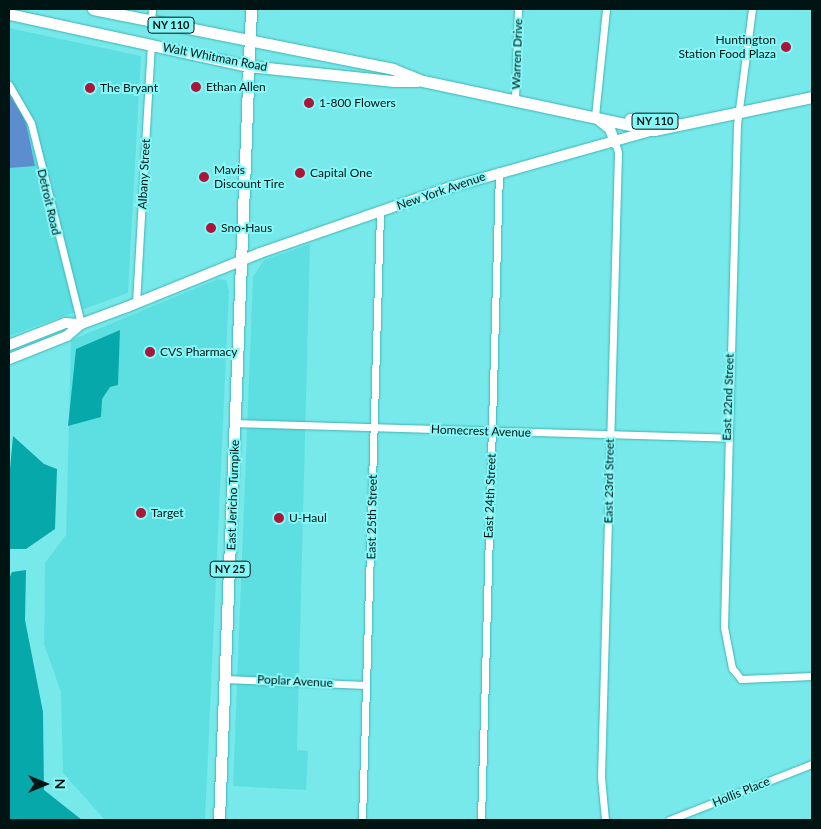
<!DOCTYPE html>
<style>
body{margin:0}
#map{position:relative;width:821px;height:829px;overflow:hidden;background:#78e9ea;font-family:Lato,sans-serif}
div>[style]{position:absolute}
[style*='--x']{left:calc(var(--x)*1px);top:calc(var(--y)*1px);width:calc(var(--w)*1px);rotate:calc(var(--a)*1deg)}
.built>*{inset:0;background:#5ddfe1}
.forest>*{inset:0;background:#06a8aa}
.water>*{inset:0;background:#5c8dce}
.roads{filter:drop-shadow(0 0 1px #3db4b6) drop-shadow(0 0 1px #3db4b6)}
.street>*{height:7px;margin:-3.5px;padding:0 3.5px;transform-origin:3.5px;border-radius:3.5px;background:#fff}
.secondary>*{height:10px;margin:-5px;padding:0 5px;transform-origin:5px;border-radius:5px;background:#fff}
.primary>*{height:11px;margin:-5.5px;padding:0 5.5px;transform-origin:5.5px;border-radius:5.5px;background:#fff}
.dots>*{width:14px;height:14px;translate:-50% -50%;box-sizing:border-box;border:2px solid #86f7f7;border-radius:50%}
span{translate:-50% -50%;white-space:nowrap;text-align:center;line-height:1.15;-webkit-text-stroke:4px #86f7f7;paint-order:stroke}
.shield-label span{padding:1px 4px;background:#86f7f7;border:1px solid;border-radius:4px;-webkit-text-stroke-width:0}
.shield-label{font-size:11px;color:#001414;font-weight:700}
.poi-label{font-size:12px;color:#001414}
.right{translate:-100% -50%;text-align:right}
.left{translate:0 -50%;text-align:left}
.street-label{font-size:12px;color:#001414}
.frame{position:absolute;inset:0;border:10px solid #001414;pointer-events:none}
.north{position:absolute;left:20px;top:759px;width:50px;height:50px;-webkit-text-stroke:4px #86f7f7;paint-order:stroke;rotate:90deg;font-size:14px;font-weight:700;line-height:20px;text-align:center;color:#001414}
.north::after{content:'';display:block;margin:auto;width:18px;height:22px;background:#001414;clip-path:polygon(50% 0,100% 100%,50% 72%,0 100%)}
</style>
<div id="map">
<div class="built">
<div style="clip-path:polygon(9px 28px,141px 56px,128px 293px,9px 336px)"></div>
<div style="clip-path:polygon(310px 244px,297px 750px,308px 751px,306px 790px,233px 786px,253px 277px,264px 260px)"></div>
<div style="clip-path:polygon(218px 279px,226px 280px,229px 291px,205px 820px,105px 820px,63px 773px,61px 692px,44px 644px,45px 563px,66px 535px,71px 340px)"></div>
</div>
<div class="forest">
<div style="clip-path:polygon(120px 330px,118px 385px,110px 387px,102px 399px,101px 417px,68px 426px,76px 349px)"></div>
<div style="clip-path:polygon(13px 436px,44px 464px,57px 469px,55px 529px,26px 549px,9px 549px,9px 480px)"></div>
<div style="clip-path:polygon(26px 570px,25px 620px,43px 712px,44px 790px,82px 820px,9px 820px,9px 579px,12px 572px)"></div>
</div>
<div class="water">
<div style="clip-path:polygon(9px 90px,26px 123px,35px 166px,9px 168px)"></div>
</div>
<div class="roads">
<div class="street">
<div style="--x:752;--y:9;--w:116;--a:97.4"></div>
<div style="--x:737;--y:124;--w:503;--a:91.48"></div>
<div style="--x:724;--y:627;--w:42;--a:79"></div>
<div style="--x:732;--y:668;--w:14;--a:51"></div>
<div style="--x:741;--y:679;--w:71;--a:-2.4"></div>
<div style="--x:151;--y:21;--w:12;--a:-85"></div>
<div style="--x:9;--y:85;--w:44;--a:59.9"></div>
<div style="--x:31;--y:123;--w:207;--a:76"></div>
<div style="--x:515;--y:100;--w:91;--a:-88.1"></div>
<div style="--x:595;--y:116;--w:108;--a:-84.1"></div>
<div style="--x:136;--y:303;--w:259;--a:-86.7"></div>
<div style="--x:236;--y:423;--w:491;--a:1.7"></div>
<div style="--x:225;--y:679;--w:141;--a:2.4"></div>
<div style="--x:362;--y:820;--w:607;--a:-88.3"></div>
<div style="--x:481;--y:820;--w:649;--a:-88.41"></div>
<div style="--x:605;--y:820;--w:43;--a:-95.3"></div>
<div style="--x:601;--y:777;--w:625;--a:-88.44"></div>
<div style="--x:618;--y:152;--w:9;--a:-108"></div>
<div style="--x:669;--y:820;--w:154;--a:-21.4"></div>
</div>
<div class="secondary">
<div style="--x:595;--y:117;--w:19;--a:39"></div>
<div style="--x:610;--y:129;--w:15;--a:70"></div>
<div style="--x:9;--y:345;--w:60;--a:-21.4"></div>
<div style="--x:65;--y:323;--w:16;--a:4"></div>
<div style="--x:81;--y:324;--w:49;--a:-20.3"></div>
<div style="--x:127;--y:307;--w:144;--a:-22.1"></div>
<div style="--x:260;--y:253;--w:202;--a:-19.1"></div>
<div style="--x:451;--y:187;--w:211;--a:-15.7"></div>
<div style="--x:9;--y:359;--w:62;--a:-21.6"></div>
<div style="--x:67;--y:336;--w:18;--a:-41"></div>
</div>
<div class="primary">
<div style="--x:93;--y:9;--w:306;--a:11.3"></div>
<div style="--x:393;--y:69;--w:32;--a:22"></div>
<div style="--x:423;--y:81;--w:236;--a:12"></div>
<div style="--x:654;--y:130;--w:161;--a:-11.8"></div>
<div style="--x:9;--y:14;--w:245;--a:12.3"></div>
<div style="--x:248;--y:66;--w:147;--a:5.9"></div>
<div style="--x:394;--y:81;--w:23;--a:0"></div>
<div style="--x:630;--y:119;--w:44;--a:2.6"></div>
<div style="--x:219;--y:820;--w:812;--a:-87.74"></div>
</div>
</div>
<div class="dots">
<div style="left:786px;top:47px;background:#ab1538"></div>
<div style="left:196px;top:87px;background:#ab1538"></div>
<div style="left:90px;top:88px;background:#ab1538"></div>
<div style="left:309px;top:103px;background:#ab1538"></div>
<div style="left:300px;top:173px;background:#ab1538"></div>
<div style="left:204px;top:177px;background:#ab1538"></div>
<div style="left:211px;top:228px;background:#ab1538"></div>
<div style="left:150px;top:352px;background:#ab1538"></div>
<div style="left:141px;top:513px;background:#ab1538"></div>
<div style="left:279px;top:518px;background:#ab1538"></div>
</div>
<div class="shield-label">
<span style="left:171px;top:25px">NY 110</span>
<span style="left:655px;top:121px">NY 110</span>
<span style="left:230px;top:569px">NY 25</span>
</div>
<div class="poi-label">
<span class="right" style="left:776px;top:47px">Huntington<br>Station Food Plaza</span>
<span class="left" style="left:206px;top:87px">Ethan Allen</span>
<span class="left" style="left:100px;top:88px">The Bryant</span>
<span class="left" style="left:319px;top:103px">1-800 Flowers</span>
<span class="left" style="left:214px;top:177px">Mavis<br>Discount Tire</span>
<span class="left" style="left:310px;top:173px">Capital One</span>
<span class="left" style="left:221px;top:228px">Sno-Haus</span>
<span class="left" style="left:160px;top:352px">CVS Pharmacy</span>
<span class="left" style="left:151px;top:513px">Target</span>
<span class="left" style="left:289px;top:518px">U-Haul</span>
</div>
<div class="street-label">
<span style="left:517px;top:54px;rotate:-88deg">Warren Drive</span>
<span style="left:215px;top:57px;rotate:11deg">Walt Whitman Road</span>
<span style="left:144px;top:174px;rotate:-87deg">Albany Street</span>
<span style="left:441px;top:191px;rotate:-19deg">New York Avenue</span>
<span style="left:49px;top:202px;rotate:77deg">Detroit Road</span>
<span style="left:728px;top:397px;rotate:-88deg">East 22nd Street</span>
<span style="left:481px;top:431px;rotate:2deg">Homecrest Avenue</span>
<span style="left:609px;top:481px;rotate:-89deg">East 23rd Street</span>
<span style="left:233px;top:495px;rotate:-88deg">East Jericho Turnpike</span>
<span style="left:490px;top:496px;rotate:-88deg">East 24th Street</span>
<span style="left:372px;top:517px;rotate:-89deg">East 25th Street</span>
<span style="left:295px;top:681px;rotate:3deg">Poplar Avenue</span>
<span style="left:741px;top:792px;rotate:-22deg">Hollis Place</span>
</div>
<div class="frame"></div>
<div class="north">N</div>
</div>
